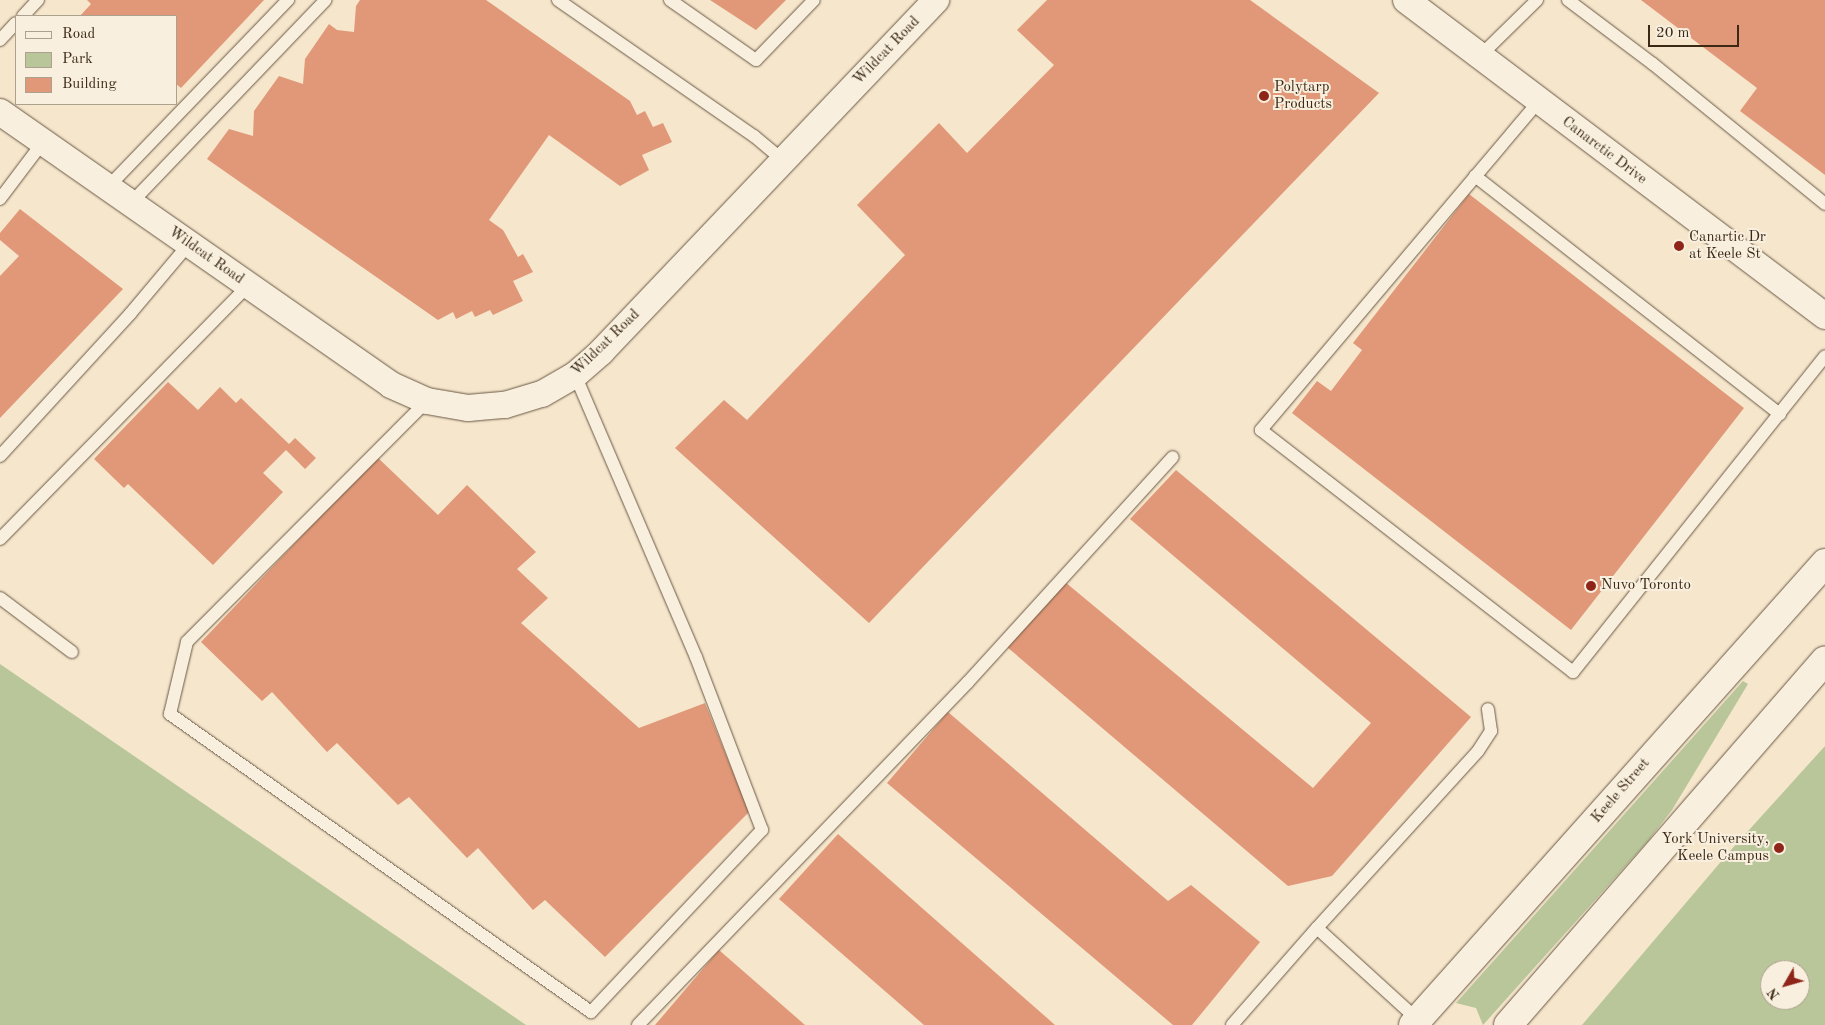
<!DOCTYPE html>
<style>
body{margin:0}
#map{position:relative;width:1825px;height:1025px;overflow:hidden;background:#f5e6cc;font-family:"Old Standard TT",serif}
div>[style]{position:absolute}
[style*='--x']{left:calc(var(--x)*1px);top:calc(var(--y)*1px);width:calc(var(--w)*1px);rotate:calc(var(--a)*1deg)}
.green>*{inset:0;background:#b8c69a}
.building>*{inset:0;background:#e19878}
.roads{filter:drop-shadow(0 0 1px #6a5843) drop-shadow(0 0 1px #6a5843)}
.lane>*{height:12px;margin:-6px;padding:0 6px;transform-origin:6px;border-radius:6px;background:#f8efde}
.street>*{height:26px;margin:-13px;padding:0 13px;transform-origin:13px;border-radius:13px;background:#f8efde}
.secondary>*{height:28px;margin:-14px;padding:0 14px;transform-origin:14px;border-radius:14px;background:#f8efde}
.dots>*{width:14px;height:14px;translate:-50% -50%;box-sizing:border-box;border:2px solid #f8efde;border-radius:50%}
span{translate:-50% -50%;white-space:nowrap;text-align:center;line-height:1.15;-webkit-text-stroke:4px #f8efde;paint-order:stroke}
.street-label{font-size:15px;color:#3b2915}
.poi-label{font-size:15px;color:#3b2915}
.left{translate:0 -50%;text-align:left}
.right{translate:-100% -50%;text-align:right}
.legend{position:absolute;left:15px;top:15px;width:162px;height:90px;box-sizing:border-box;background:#f8efde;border:1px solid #aca08e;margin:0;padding:6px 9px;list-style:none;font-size:15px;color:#3b2915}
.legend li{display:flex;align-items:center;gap:10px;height:25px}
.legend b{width:25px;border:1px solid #aca08e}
.north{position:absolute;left:1760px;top:960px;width:50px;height:50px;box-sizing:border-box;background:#f8efde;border:1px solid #aca08e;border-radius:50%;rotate:232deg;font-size:14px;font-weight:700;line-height:20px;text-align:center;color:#3b2915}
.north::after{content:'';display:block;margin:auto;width:18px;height:22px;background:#8f2418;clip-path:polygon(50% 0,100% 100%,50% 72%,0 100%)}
.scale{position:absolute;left:1648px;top:25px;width:91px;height:22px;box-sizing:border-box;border:2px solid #3b2915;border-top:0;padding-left:6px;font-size:15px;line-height:18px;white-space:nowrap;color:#3b2915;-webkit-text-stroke:4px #f8efde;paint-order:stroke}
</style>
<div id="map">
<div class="green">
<div style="clip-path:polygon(0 664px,526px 1025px,0 1025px)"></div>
<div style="clip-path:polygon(1743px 681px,1748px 684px,1672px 810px,1648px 841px,1483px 1025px,1476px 1008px,1456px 1003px)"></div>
<div style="clip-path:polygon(evenodd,1825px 746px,1825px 1025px,1582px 1025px,1730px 851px,1825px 746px,1770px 970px,1800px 970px,1800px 1000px,1770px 1000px,1770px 970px)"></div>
</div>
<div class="building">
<div style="clip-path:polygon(87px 0,264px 0,181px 88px,176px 84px,176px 16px,80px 16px,91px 4px)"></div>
<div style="clip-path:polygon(360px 0,486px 0,630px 101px,637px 115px,645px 111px,653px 127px,663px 123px,672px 142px,642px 155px,649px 170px,620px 186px,549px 135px,489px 220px,503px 230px,518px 257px,523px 254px,533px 272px,513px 281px,523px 301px,493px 315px,490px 310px,475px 317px,472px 311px,456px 319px,453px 312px,438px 320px,207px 159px,229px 129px,253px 136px,254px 111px,279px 76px,303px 84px,305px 59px,329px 24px,337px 30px,354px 32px,356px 6px)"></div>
<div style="clip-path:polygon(710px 0,786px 0,756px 30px)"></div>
<div style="clip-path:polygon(1047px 0,1250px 0,1379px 93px,869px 623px,675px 448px,724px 400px,747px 420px,905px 255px,857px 205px,939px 123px,967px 153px,1054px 65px,1017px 30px)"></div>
<div style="clip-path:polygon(1641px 0,1825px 0,1825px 175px,1740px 111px,1757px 88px)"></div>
<div style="clip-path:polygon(1469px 194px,1744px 408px,1571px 630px,1292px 413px,1317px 381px,1331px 391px,1362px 350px,1353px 343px)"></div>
<div style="clip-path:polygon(20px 209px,123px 289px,0 418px,0 276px,19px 256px,0 240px,0 233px)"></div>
<div style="clip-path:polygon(168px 382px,198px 410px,220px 387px,236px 403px,241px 398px,289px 444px,295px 438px,316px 458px,305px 469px,286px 450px,263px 473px,283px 492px,213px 565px,128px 484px,124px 488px,94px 459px)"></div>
<div style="clip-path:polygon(377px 457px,438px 515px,467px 485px,536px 552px,517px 569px,548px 598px,521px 623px,639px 728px,705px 703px,749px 812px,605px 957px,545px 900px,533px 910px,478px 848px,467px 858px,409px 797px,398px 805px,337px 743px,327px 752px,272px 692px,262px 701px,201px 642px)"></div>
<div style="clip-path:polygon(1176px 470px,1471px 717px,1332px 876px,1288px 886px,1007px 647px,1065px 582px,1313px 788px,1371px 723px,1130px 519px)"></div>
<div style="clip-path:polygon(948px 712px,1168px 901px,1191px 885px,1260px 942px,1192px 1025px,1173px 1025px,887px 783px)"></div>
<div style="clip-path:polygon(838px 834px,1055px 1025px,924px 1025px,779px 899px)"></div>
<div style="clip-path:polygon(719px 950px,805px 1025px,655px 1025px)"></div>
</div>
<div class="roads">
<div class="lane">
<div style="--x:558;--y:0;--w:239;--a:34.8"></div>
<div style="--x:754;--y:136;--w:38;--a:40"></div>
<div style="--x:670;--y:0;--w:105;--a:34.9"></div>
<div style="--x:756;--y:60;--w:83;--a:-46"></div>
<div style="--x:1568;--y:0;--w:106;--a:37"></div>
<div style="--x:1653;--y:64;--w:222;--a:39.1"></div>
<div style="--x:23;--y:16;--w:22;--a:-47"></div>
<div style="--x:0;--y:40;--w:23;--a:-47"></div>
<div style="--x:1480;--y:56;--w:80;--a:-44.5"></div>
<div style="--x:1539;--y:101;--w:431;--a:130.2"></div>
<div style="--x:1261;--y:430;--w:395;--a:37.8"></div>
<div style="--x:1573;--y:672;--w:404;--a:-51.4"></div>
<div style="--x:1475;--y:176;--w:387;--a:38"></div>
<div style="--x:108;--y:187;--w:260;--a:-46.1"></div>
<div style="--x:0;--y:199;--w:71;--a:-53"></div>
<div style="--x:131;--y:203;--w:281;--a:-46.2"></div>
<div style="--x:427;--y:401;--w:340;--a:134.9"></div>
<div style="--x:187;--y:642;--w:74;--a:103.3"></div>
<div style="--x:170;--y:714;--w:516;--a:35.29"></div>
<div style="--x:591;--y:1012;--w:250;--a:-46.8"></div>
<div style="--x:762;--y:830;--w:185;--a:-110.9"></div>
<div style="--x:696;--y:657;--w:307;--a:-113.2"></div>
<div style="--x:0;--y:456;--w:193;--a:-47.5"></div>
<div style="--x:130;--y:314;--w:92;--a:-49.9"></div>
<div style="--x:0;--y:539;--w:356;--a:-45.6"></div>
<div style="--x:0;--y:598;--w:90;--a:36.9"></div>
<div style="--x:1317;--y:928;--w:239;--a:-47.7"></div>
<div style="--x:1478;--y:751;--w:24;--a:-57"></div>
<div style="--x:1491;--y:731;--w:22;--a:-98"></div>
<div style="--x:638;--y:1025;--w:476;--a:-46.1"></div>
<div style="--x:968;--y:682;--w:304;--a:-47.7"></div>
<div style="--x:1232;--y:1025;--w:129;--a:-48.8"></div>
<div style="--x:1317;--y:928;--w:137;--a:42.3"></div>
</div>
<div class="street">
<div style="--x:1406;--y:0;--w:525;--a:37.02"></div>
<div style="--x:0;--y:112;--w:477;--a:34.9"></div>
<div style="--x:391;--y:385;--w:39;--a:24"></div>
<div style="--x:427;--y:401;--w:42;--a:9.7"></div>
<div style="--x:468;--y:408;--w:37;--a:-5"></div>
<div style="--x:505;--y:405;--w:39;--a:-17"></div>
<div style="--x:542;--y:394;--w:38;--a:-30"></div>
<div style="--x:575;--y:375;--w:35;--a:-41"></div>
<div style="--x:601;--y:352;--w:486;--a:-46.4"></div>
</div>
<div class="secondary">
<div style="--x:1413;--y:1025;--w:619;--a:-48.27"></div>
<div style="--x:1508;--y:1025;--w:483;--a:-49"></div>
</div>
</div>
<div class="dots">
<div style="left:1264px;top:96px;background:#8f2418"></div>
<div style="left:1679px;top:246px;background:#8f2418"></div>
<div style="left:1591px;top:586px;background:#8f2418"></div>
<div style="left:1779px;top:848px;background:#8f2418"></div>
</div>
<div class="street-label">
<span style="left:887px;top:51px;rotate:-46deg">Wildcat Road</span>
<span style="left:1604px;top:151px;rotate:37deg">Canarctic Drive</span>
<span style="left:206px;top:256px;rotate:35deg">Wildcat Road</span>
<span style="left:606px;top:343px;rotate:-44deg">Wildcat Road</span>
<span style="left:1621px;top:791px;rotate:-49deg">Keele Street</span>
</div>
<div class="poi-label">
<span class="left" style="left:1274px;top:96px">Polytarp<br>Products</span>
<span class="left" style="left:1689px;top:246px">Canartic Dr<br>at Keele St</span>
<span class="left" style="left:1601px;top:586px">Nuvo Toronto</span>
<span class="right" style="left:1769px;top:848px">York University,<br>Keele Campus</span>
</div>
<ul class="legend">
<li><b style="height:6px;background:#f8efde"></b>Road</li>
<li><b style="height:14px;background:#b8c69a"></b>Park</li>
<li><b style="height:14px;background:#e19878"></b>Building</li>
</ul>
<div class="north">N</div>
<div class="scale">20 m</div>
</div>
